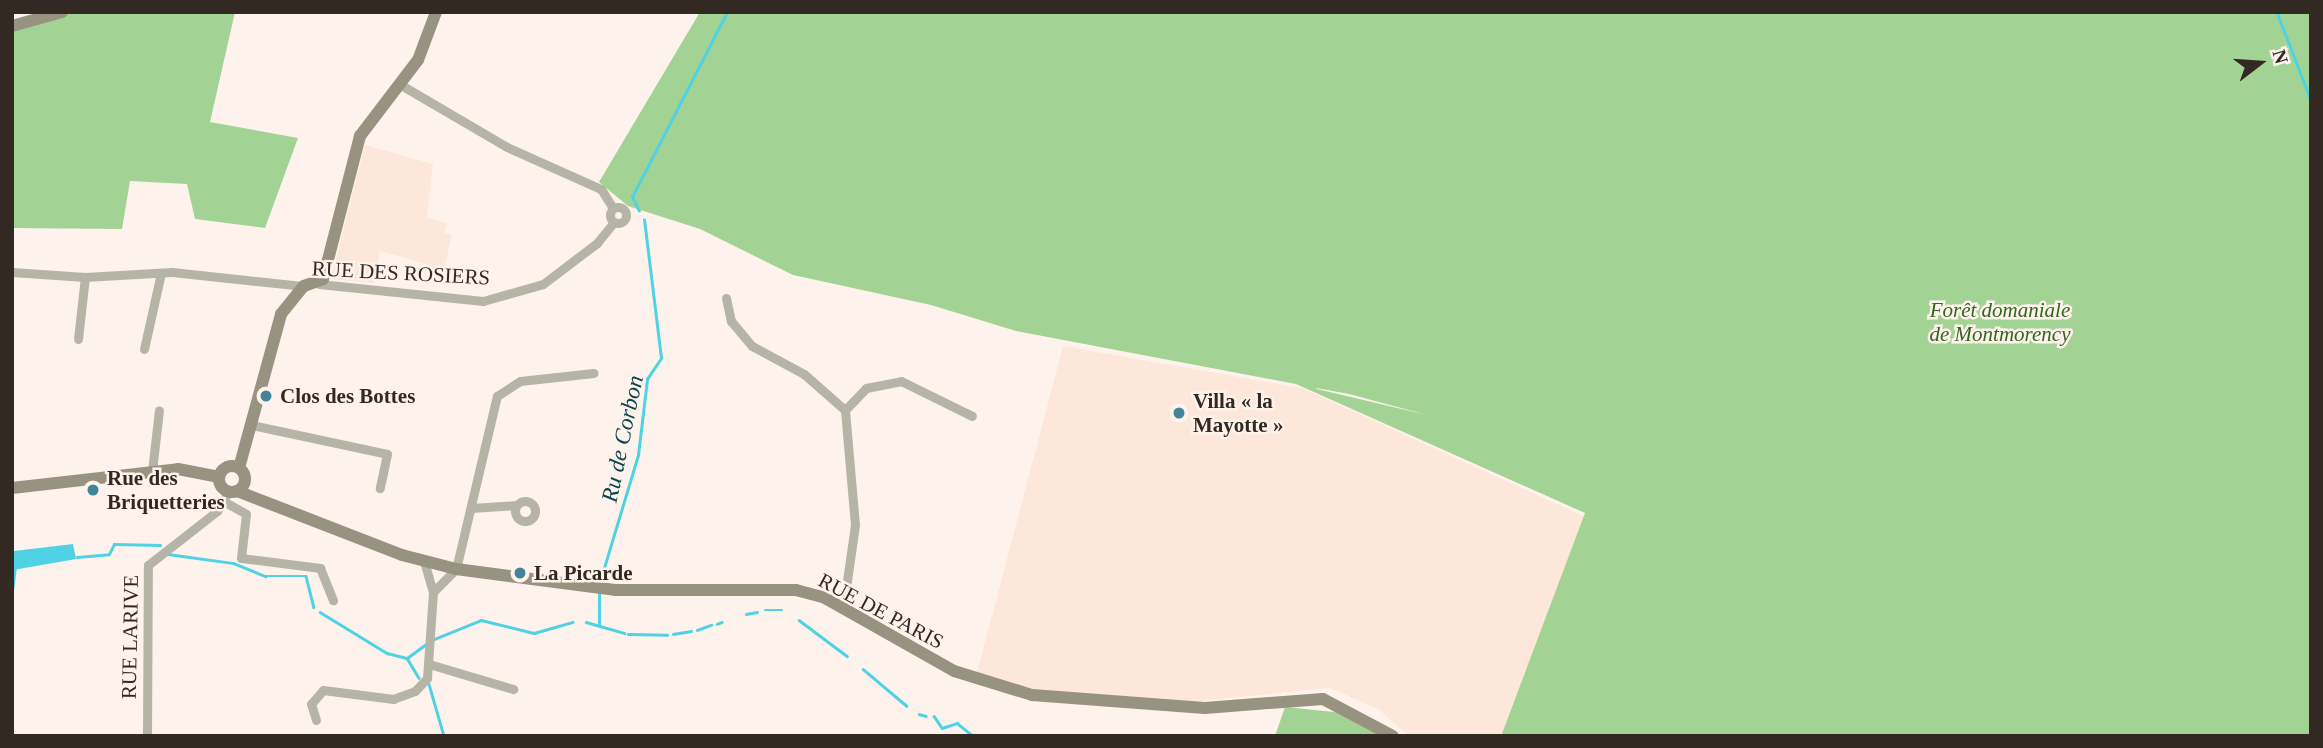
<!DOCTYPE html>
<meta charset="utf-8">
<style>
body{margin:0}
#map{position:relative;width:2323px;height:748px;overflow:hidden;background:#fef3ec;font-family:Georgia,serif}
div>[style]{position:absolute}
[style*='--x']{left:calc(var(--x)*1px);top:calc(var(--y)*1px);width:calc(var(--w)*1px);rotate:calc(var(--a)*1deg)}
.built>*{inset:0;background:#fce7da}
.green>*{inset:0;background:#a3d394}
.water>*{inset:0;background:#4ed2e4}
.stream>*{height:2.5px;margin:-1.25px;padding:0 1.25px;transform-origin:1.25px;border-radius:1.25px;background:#4ed2e4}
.street>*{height:9px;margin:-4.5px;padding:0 4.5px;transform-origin:4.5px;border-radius:4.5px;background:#b6b3a7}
.street>.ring{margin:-4.5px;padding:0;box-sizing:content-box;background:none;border:9px solid #b6b3a7;border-radius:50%}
.secondary>*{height:12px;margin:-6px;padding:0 6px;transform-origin:6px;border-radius:6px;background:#989281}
.secondary>.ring{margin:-6px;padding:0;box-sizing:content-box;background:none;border:12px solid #989281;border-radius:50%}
.dots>*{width:19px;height:19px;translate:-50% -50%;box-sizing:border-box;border:4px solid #fef3ec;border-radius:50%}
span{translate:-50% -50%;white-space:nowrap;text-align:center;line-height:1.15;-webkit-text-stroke:5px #fef3ec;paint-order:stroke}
.street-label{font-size:21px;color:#322922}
.park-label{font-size:21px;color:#33661f;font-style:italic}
.poi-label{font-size:21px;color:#322922;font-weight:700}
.left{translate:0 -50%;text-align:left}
.water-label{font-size:23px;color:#08454c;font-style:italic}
.frame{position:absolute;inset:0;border:14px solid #322922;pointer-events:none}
.north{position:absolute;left:2225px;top:28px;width:70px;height:70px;-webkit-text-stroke:5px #fef3ec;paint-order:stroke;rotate:73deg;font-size:19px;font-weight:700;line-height:28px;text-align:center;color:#322922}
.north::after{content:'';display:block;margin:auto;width:24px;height:32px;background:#322922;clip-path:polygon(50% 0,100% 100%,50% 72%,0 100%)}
</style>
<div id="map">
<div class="built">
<div style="clip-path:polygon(365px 145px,433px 164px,427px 218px,447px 223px,444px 233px,452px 235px,444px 269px,380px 251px,374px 283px,331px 279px)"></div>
<div style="clip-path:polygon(1063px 346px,1302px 388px,1612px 529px,1561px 578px,1500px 736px,1409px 736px,1378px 709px,1330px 688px,1188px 702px,1037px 692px,977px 673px)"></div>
</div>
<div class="green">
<div style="clip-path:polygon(72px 12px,235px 12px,210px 122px,298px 138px,265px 228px,195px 219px,187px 184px,130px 181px,122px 229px,12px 228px,12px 30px)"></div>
<div style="clip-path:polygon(evenodd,700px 12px,2311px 12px,2311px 736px,1501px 736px,1585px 513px,1296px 384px,1016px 331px,931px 305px,793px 275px,700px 229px,628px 206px,599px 182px,700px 12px,1316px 388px,1349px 394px,1427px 415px,1317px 389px,1316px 388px)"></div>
<div style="clip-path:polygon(1285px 707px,1344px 713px,1384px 736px,1275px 736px)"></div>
</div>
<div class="water">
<div style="clip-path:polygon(73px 544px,76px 559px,13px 570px,14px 551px)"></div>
</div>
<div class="stream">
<div style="--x:2277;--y:12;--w:94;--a:68.9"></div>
<div style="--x:639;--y:211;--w:16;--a:-117"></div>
<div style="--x:632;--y:197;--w:208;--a:-62.8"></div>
<div style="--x:168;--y:554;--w:66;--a:7.9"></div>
<div style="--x:233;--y:563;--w:35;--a:22"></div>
<div style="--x:266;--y:576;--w:40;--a:0"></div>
<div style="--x:306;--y:576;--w:32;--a:76"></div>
<div style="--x:77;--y:557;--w:32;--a:-5"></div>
<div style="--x:109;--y:554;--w:11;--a:-63"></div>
<div style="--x:114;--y:544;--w:46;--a:1.2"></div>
<div style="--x:600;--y:581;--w:132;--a:-73.2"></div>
<div style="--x:638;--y:455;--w:77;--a:-83.2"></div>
<div style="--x:647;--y:379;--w:25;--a:-56"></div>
<div style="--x:661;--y:358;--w:139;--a:-97"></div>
<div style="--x:12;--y:591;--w:23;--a:-83"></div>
<div style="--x:765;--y:610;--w:17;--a:0"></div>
<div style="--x:320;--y:612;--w:79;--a:31.5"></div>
<div style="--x:387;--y:653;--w:21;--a:14"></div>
<div style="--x:407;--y:658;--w:24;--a:-36"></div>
<div style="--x:746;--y:614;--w:11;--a:-10"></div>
<div style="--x:799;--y:620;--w:60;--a:36.9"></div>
<div style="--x:586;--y:622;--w:40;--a:16"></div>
<div style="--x:599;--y:624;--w:30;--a:-90"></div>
<div style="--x:717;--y:624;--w:5;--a:-22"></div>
<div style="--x:697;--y:630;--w:15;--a:-20"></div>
<div style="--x:628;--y:634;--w:39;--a:1"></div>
<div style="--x:673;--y:634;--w:18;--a:-9"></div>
<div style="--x:432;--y:640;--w:53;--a:-22.2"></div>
<div style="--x:481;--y:620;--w:55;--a:13.8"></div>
<div style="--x:534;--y:633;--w:40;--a:-16"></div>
<div style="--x:407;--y:658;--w:23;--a:59"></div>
<div style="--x:863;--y:669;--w:57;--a:40.1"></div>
<div style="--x:429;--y:684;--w:54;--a:73.9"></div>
<div style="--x:919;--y:714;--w:7;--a:16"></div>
<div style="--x:934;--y:716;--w:14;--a:56"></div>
<div style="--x:942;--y:728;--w:16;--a:-18"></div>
<div style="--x:957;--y:723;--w:21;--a:39"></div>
</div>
<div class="street">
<div style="--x:401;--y:85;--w:123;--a:30.3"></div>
<div style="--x:507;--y:147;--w:103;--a:24.1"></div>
<div style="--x:601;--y:189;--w:22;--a:58"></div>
<div class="ring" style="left:610px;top:207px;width:7px;height:7px"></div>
<div style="--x:12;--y:272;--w:73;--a:3.9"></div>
<div style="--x:85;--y:277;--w:87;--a:-3.3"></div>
<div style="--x:172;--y:272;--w:133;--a:6.1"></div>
<div style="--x:319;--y:284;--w:165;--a:5.9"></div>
<div style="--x:483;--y:301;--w:62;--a:-15.8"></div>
<div style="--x:543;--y:284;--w:68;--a:-37.2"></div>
<div style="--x:597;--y:243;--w:27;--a:-51"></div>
<div style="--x:726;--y:298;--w:24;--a:78"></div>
<div style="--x:731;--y:321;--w:33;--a:50"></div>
<div style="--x:752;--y:346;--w:59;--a:28.3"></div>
<div style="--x:804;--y:374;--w:55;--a:41.3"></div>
<div style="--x:78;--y:339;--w:62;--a:-83.6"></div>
<div style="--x:144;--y:349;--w:78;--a:-77.4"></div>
<div style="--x:845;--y:410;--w:30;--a:-46"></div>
<div style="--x:866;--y:388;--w:36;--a:-11"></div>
<div style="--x:901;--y:381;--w:79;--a:26.2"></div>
<div style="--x:252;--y:425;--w:138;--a:12.1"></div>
<div style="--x:387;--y:454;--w:35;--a:102"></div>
<div style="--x:152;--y:471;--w:61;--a:-83.5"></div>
<div style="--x:223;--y:501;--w:26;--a:29"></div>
<div style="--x:246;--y:514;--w:44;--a:96.5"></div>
<div style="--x:241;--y:558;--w:80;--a:7.2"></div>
<div style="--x:320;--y:568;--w:35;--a:68"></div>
<div class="ring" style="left:515px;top:501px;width:11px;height:11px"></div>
<div style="--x:471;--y:508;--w:46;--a:-3.7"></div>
<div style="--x:424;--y:561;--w:32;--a:74"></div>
<div style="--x:843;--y:609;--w:85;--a:-81.9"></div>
<div style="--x:855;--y:525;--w:115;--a:-95"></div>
<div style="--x:429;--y:664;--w:88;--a:16.6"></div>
<div style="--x:316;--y:720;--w:17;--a:-107"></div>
<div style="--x:311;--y:704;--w:18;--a:-49"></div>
<div style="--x:323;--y:690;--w:71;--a:7.3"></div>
<div style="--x:393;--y:699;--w:23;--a:-20"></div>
<div style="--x:415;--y:691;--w:18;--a:-47"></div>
<div style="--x:427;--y:678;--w:86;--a:-86"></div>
<div style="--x:433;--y:592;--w:33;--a:-45"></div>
<div style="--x:456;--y:569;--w:178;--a:-76.7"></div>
<div style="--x:497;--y:396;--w:27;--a:-33"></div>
<div style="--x:520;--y:381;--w:74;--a:-6.2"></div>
<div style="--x:147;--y:736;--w:171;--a:-89.7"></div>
<div style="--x:148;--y:565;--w:88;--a:-38"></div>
<div style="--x:217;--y:511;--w:23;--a:-59"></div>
</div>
<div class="secondary">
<div style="--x:12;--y:26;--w:52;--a:-15.6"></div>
<div class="ring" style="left:219px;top:466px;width:14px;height:14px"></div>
<div style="--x:239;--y:468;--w:160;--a:-74.7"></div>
<div style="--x:281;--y:314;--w:36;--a:-51"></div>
<div style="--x:304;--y:286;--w:20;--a:-20"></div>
<div style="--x:323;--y:279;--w:148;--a:-75.5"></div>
<div style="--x:360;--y:136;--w:96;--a:-52.7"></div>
<div style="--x:418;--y:60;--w:51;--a:-69.4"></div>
<div style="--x:12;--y:488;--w:167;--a:-6.5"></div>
<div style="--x:178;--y:469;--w:42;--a:11"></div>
<div style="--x:237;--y:491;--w:177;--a:21.2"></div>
<div style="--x:402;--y:555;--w:56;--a:14.5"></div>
<div style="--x:456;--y:569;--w:160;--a:7.5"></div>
<div style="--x:615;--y:590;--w:181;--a:0"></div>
<div style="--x:796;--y:590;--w:30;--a:15"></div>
<div style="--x:825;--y:598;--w:148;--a:29.5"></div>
<div style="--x:954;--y:671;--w:82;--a:17.1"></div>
<div style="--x:1032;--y:695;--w:173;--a:4.3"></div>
<div style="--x:1205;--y:708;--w:118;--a:-4.4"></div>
<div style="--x:1323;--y:699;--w:79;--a:27.9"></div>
</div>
<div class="dots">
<div style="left:266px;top:396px;background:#448498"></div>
<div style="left:1179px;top:413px;background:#448498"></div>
<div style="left:93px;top:490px;background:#448498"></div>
<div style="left:520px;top:573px;background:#448498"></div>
</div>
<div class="street-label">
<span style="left:401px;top:273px;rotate:3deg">RUE DES ROSIERS</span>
<span style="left:881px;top:611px;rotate:28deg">RUE DE PARIS</span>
<span style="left:130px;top:637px;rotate:-89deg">RUE LARIVE</span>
</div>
<div class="park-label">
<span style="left:2000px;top:322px">Forêt domaniale<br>de Montmorency</span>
</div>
<div class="poi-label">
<span class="left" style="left:280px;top:396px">Clos des Bottes</span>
<span class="left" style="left:1193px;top:413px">Villa « la<br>Mayotte »</span>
<span class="left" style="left:107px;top:490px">Rue des<br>Briquetteries</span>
<span class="left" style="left:534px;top:573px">La Picarde</span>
</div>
<div class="water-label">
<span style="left:623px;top:439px;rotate:-78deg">Ru de Corbon</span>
</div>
<div class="frame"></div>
<div class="north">N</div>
</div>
